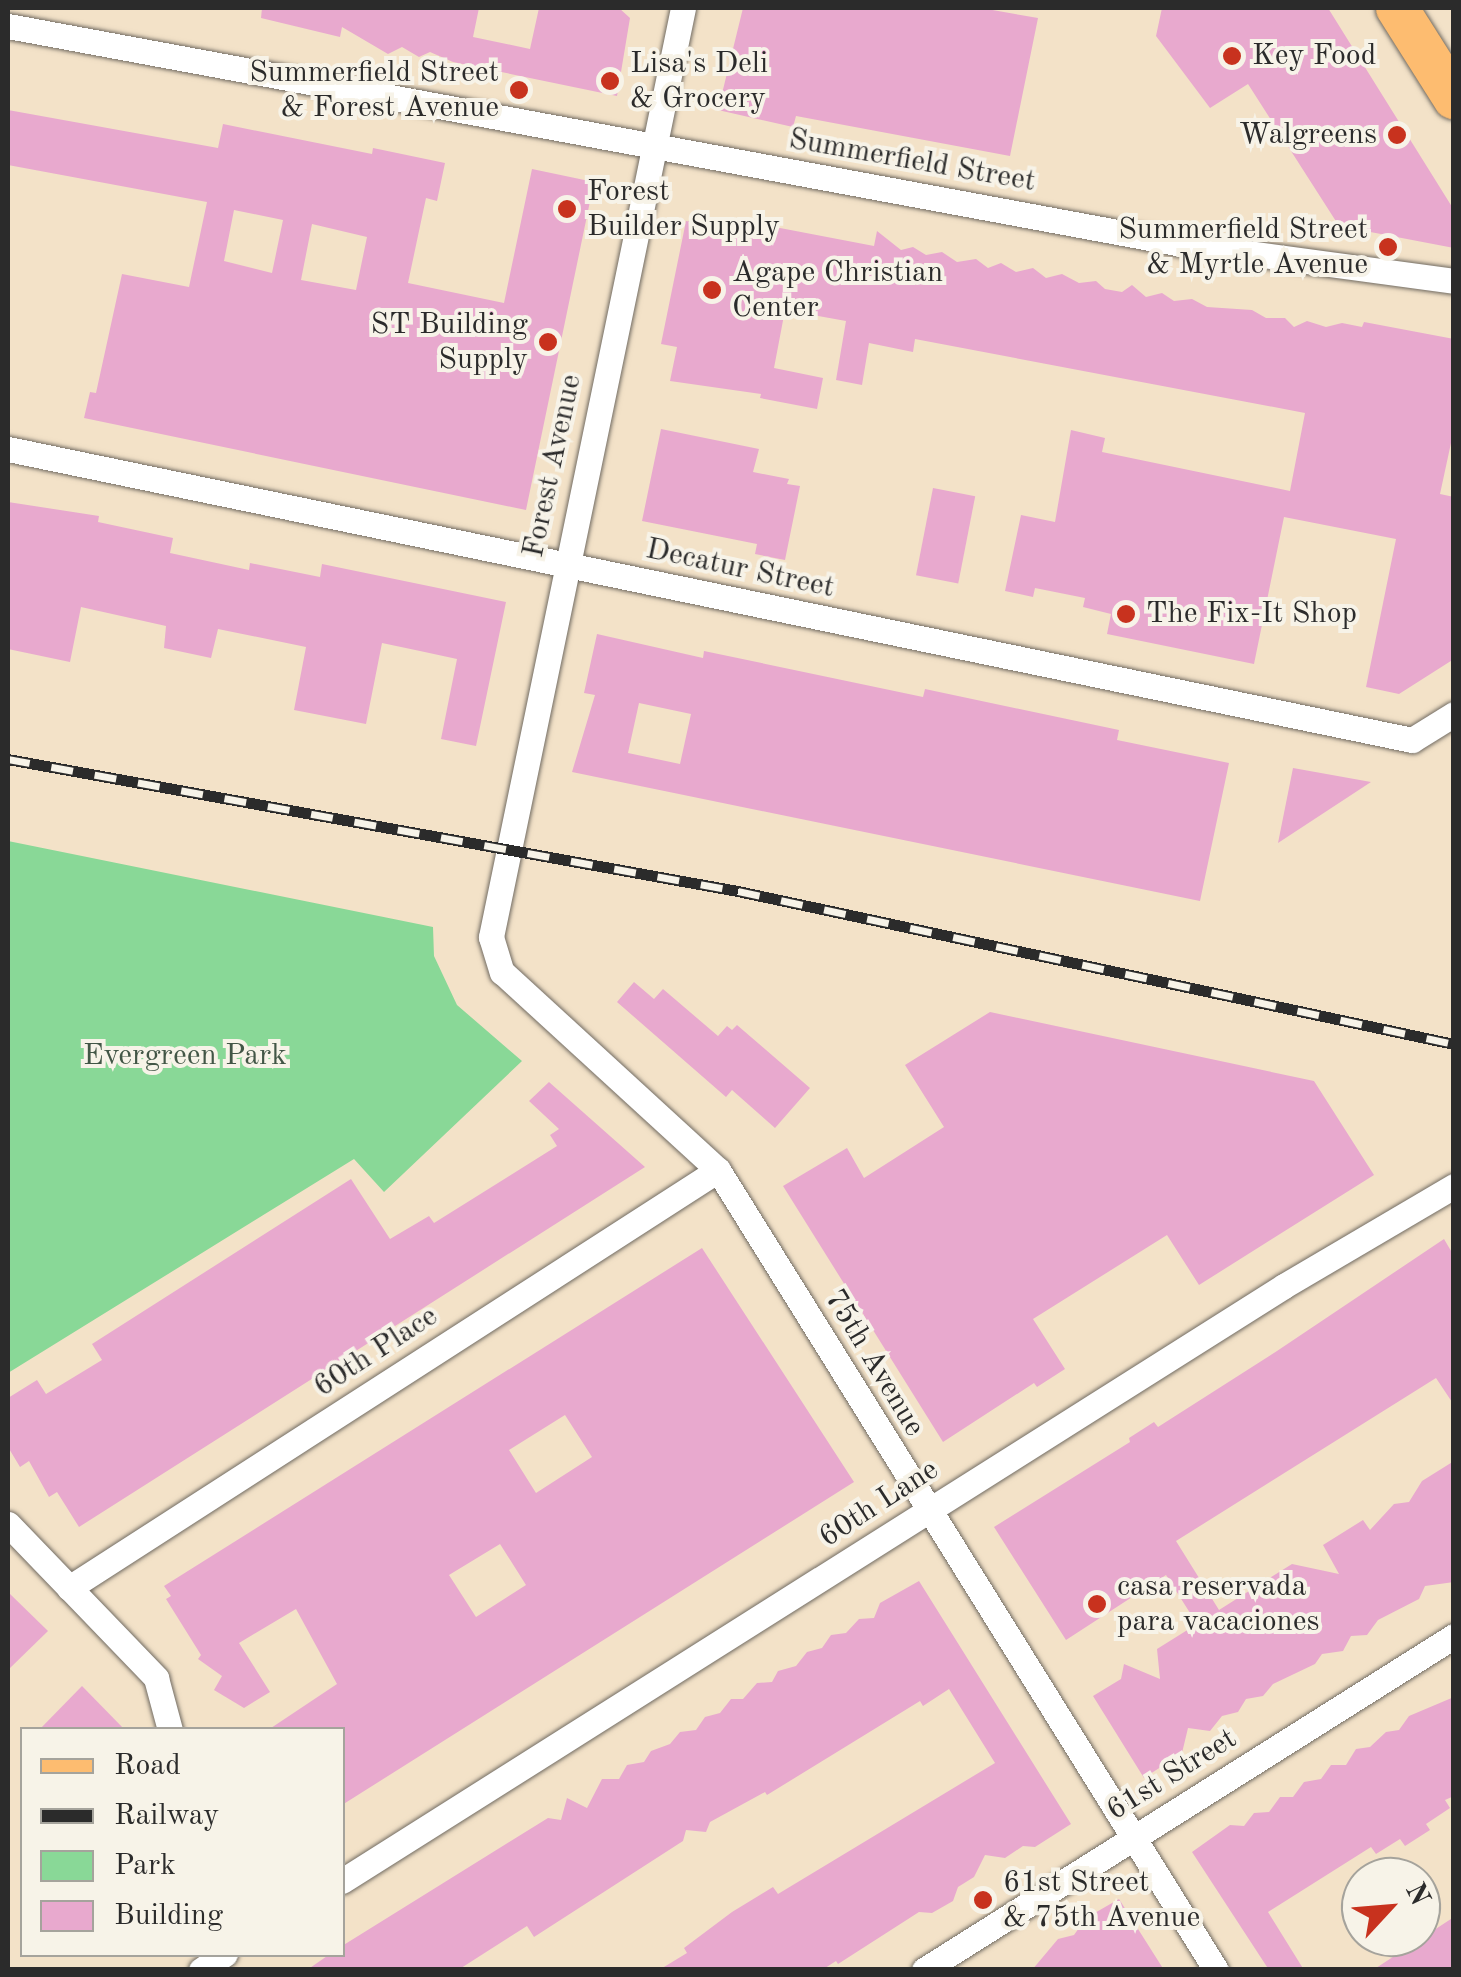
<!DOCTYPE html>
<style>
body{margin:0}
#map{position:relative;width:1461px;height:1977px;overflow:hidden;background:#f3e2c8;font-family:"Old Standard TT",serif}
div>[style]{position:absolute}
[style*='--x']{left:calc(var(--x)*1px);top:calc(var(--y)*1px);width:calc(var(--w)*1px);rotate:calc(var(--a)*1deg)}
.green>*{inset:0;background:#89d897}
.building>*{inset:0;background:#e8a9ce;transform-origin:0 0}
.roads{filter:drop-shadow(0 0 2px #716b62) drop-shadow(0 0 2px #716b62)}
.minor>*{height:25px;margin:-12.5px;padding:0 12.5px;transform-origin:12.5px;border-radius:12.5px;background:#fff}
.primary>*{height:42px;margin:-21px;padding:0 21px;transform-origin:21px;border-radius:21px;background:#fdbc70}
.rail>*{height:11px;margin-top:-5.5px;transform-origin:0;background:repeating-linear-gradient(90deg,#f7f3e8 0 22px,#2b2b2b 0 44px);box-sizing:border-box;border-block:2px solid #2b2b2b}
.dots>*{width:28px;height:28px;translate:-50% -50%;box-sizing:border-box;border:5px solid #f7f3e8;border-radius:50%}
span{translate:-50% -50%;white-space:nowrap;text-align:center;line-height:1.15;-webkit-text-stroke:8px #f7f3e8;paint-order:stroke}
.poi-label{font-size:30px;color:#2b2b2b}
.left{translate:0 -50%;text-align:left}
.right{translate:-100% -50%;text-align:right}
.street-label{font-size:30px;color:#2b2b2b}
.park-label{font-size:30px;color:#425646}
.frame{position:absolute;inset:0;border:10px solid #2b2b2b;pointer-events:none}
.legend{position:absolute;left:20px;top:1727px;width:325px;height:230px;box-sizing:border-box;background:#f7f3e8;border:2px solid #a5a39c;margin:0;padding:12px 18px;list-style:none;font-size:30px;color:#2b2b2b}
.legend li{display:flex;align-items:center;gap:20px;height:50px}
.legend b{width:50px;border:2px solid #a5a39c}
.north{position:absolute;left:1341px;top:1857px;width:100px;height:100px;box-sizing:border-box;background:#f7f3e8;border:2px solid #a5a39c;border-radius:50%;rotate:64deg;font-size:28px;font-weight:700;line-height:40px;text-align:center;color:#2b2b2b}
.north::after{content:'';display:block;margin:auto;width:35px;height:45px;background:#c8321e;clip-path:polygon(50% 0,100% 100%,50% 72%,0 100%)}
</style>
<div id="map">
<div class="green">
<div style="clip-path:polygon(8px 841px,433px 927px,434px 956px,457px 1005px,522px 1061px,384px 1192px,354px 1159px,8px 1373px)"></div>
</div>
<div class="building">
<div style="clip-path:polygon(262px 8px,479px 8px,473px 37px,530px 49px,539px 8px,619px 8px,630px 18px,617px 96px,453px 62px,430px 52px,419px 57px,402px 47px,388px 54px,342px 27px,340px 37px,261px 18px)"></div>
<div style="clip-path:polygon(743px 8px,981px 8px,1038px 18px,1010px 156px,796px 116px,793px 127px,718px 110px)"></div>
<div style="clip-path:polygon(1162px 8px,1328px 8px,1454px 210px,1454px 248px,1339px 226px,1248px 84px,1210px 108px,1156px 36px)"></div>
<div style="clip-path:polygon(evenodd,8px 110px,218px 148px,223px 124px,372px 154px,373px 148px,445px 163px,437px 201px,426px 198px,408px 283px,504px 303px,532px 169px,594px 182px,526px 510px,84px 418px,90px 392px,96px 393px,122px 274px,189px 287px,207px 202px,8px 165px,8px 110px,234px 210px,283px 220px,272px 273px,224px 261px,234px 210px,8px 110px,312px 224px,367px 237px,356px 290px,301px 280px,312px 224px)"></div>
<div style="clip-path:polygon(686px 221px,765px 236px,766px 230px,780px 228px,874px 246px,877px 231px,901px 250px,913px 247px,926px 255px,942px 252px,957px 262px,976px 259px,988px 268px,1001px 263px,1016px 272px,1033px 268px,1046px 278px,1062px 274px,1079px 283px,1096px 281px,1105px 289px,1122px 292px,1132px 285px,1146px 297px,1162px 293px,1174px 301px,1192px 299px,1207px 307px,1252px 310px,1266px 318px,1285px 318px,1294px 327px,1307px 321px,1326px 327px,1342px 323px,1362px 327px,1364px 322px,1454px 339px,1454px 429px,1440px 494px,1454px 497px,1454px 659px,1399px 694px,1366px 687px,1396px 539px,1284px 517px,1254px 664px,1107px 634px,1111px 614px,1083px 607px,1085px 598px,1035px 588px,1033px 597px,1005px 591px,1021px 515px,1055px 522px,1071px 430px,1105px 438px,1102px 452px,1290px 491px,1305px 413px,915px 339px,913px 352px,869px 343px,862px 385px,836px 380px,846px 321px,785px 310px,774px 368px,823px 378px,817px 409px,760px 398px,761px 394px,670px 381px,677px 347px,661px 344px)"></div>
<div style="clip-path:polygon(661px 429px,759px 449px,753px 472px,789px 479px,787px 484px,800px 486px,785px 560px,755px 554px,757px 544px,642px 521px)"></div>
<div style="left:933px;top:488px;width:43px;height:89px;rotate:11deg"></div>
<div style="clip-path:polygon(8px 502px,99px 516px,98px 522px,173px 538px,170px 553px,249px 570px,250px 563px,320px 577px,322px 564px,506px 602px,476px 746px,441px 739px,457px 659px,420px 651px,382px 643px,366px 724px,294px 710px,306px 647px,218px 629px,211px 658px,164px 648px,166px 626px,81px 607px,70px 662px,8px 649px)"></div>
<div style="clip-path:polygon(evenodd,597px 634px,703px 658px,704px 651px,923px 697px,925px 689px,1119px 730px,1117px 740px,1229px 763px,1200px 901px,572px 772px,595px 695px,584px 693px,597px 634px,639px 703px,691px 714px,680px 764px,628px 753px,639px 703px)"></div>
<div style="clip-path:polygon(1293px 768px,1371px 782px,1278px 843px)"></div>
<div style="clip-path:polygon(634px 982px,654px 999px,663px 989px,718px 1036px,727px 1026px,732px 1030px,737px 1025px,810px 1088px,775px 1128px,732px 1090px,726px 1097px,617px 1002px)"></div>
<div style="clip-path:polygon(990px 1012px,1314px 1081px,1374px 1175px,1199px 1285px,1167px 1235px,1033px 1319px,1065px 1369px,1037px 1387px,1034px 1383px,943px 1442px,783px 1186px,847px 1148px,864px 1178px,944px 1127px,905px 1065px)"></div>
<div style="clip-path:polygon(549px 1082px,645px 1167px,79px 1527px,57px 1492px,49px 1497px,29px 1461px,20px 1467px,8px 1447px,8px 1398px,37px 1380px,46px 1394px,102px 1360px,92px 1344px,351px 1179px,390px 1239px,429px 1216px,434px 1223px,557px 1146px,550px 1135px,559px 1129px,529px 1101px)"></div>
<div style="clip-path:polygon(1444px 1239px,1454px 1256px,1454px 1405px,1436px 1378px,1176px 1541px,1219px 1610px,1292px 1564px,1339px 1574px,1323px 1545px,1363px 1520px,1370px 1530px,1394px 1504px,1409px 1502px,1422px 1481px,1454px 1461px,1454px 1582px,1425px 1586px,1419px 1599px,1378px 1620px,1367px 1635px,1351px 1636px,1343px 1651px,1322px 1654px,1315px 1664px,1273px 1684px,1263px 1696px,1246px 1699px,1238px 1712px,1222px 1716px,1210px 1731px,1188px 1728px,1182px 1753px,1144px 1778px,1093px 1696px,1121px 1679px,1124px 1664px,1160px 1679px,1157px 1649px,1197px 1624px,1166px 1575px,1066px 1640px,994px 1527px,1130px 1442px,1129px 1438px,1154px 1422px,1158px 1427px,1277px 1351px)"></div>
<div style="clip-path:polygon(evenodd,702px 1248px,854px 1482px,342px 1805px,342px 1730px,268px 1730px,337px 1684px,296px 1609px,239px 1643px,270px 1692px,244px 1708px,214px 1690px,222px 1676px,198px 1659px,201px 1655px,166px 1599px,171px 1596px,164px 1586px,702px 1248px,565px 1415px,592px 1457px,536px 1493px,509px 1450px,565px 1415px,702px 1248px,500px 1544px,526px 1585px,476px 1617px,449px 1575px,500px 1544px)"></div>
<div style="clip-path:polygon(919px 1581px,1071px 1824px,1035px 1847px,1023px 1846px,1005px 1858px,985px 1855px,974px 1877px,958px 1887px,953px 1901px,932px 1913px,919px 1912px,838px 1964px,836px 1961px,822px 1970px,659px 1970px,687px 1953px,684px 1948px,732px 1912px,773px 1887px,778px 1894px,995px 1763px,949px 1689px,923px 1706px,920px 1701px,767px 1795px,765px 1792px,710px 1822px,706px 1832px,686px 1830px,683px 1841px,534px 1937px,527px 1926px,458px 1970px,307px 1970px,330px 1954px,342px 1954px,342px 1946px,548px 1818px,561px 1820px,567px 1798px,587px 1808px,602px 1779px,619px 1779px,627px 1765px,644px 1762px,651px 1751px,670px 1744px,680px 1732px,696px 1730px,705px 1717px,720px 1713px,731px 1699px,743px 1699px,757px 1683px,772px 1682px,778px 1671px,796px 1666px,807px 1652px,822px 1648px,831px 1635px,846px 1633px,859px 1619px,874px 1618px,880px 1603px)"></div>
<div style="clip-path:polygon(8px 1592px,48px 1631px,8px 1670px)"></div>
<div style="clip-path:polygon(82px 1686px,125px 1730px,39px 1730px)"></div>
<div style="clip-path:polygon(1454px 1697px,1454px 1796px,1445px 1800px,1450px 1808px,1426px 1824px,1430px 1830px,1405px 1846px,1400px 1839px,1376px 1854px,1371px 1847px,1268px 1912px,1304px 1970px,1269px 1970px,1192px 1852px,1230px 1825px,1244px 1826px,1254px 1813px,1269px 1812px,1280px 1797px,1293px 1797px,1304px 1782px,1321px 1779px,1331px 1765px,1346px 1765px,1356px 1749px,1370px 1747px,1386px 1732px,1399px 1730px,1409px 1716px)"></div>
<div style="clip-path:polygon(1119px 1899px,1164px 1970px,1032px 1970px,1058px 1939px,1074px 1935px,1086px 1918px)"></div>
<div style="clip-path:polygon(1454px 1917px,1454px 1970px,1373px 1970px)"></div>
</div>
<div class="roads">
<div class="minor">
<div style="--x:683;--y:8;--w:949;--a:101.68"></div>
<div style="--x:491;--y:937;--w:37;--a:73"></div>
<div style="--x:502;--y:972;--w:293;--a:42.5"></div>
<div style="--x:718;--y:1170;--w:942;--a:58.1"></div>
<div style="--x:8;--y:26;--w:1194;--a:10.52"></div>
<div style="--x:1182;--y:244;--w:275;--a:7.7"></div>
<div style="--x:8;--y:449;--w:1434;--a:11.71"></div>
<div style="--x:1412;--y:740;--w:49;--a:-31.8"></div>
<div style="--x:8;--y:1524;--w:214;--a:46.1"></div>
<div style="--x:156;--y:1678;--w:54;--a:74.9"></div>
<div style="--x:69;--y:1588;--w:772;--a:-32.78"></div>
<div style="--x:342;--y:1881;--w:1114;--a:-32.28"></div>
<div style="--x:1284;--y:1286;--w:197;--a:-30.5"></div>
<div style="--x:201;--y:1970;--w:29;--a:-34"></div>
<div style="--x:924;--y:1970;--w:626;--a:-32.22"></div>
</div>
<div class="primary">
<div style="--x:1397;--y:8;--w:107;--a:57.7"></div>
</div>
</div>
<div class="rail">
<div style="--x:8;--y:759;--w:742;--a:10.25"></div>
<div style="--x:738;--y:891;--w:732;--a:12.06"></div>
</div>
<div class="dots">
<div style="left:1232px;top:56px;background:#c8321e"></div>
<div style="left:610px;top:81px;background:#c8321e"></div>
<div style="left:519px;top:90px;background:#c8321e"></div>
<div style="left:1397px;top:135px;background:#c8321e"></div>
<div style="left:567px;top:209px;background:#c8321e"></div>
<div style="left:1388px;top:247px;background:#c8321e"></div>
<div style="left:712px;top:290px;background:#c8321e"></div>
<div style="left:548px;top:342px;background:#c8321e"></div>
<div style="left:1126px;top:614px;background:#c8321e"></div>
<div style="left:1097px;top:1604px;background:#c8321e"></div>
<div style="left:983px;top:1900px;background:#c8321e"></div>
</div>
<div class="poi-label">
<span class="left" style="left:1252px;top:56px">Key Food</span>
<span class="left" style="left:630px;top:81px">Lisa's Deli<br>&amp; Grocery</span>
<span class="right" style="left:499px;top:90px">Summerfield Street<br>&amp; Forest Avenue</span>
<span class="right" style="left:1377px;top:135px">Walgreens</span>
<span class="left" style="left:587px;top:209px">Forest<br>Builder Supply</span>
<span class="right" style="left:1368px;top:247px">Summerfield Street<br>&amp; Myrtle Avenue</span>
<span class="left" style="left:732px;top:290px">Agape Christian<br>Center</span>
<span class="right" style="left:528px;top:342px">ST Building<br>Supply</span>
<span class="left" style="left:1146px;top:614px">The Fix-It Shop</span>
<span class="left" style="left:1117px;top:1604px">casa reservada<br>para vacaciones</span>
<span class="left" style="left:1003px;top:1900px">61st Street<br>&amp; 75th Avenue</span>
</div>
<div class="street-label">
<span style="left:912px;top:161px;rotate:10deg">Summerfield Street</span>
<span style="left:553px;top:466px;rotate:-78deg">Forest Avenue</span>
<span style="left:740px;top:569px;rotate:12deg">Decatur Street</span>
<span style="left:376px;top:1352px;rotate:-33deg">60th Place</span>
<span style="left:874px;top:1363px;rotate:59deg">75th Avenue</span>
<span style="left:879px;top:1504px;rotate:-33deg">60th Lane</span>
<span style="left:1172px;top:1775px;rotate:-32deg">61st Street</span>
</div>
<div class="park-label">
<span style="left:185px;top:1056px">Evergreen Park</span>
</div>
<div class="frame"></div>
<ul class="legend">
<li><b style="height:12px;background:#fdbc70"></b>Road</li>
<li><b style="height:12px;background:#2b2b2b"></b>Railway</li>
<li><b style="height:28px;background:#89d897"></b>Park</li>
<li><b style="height:28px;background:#e8a9ce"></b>Building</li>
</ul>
<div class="north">N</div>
</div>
